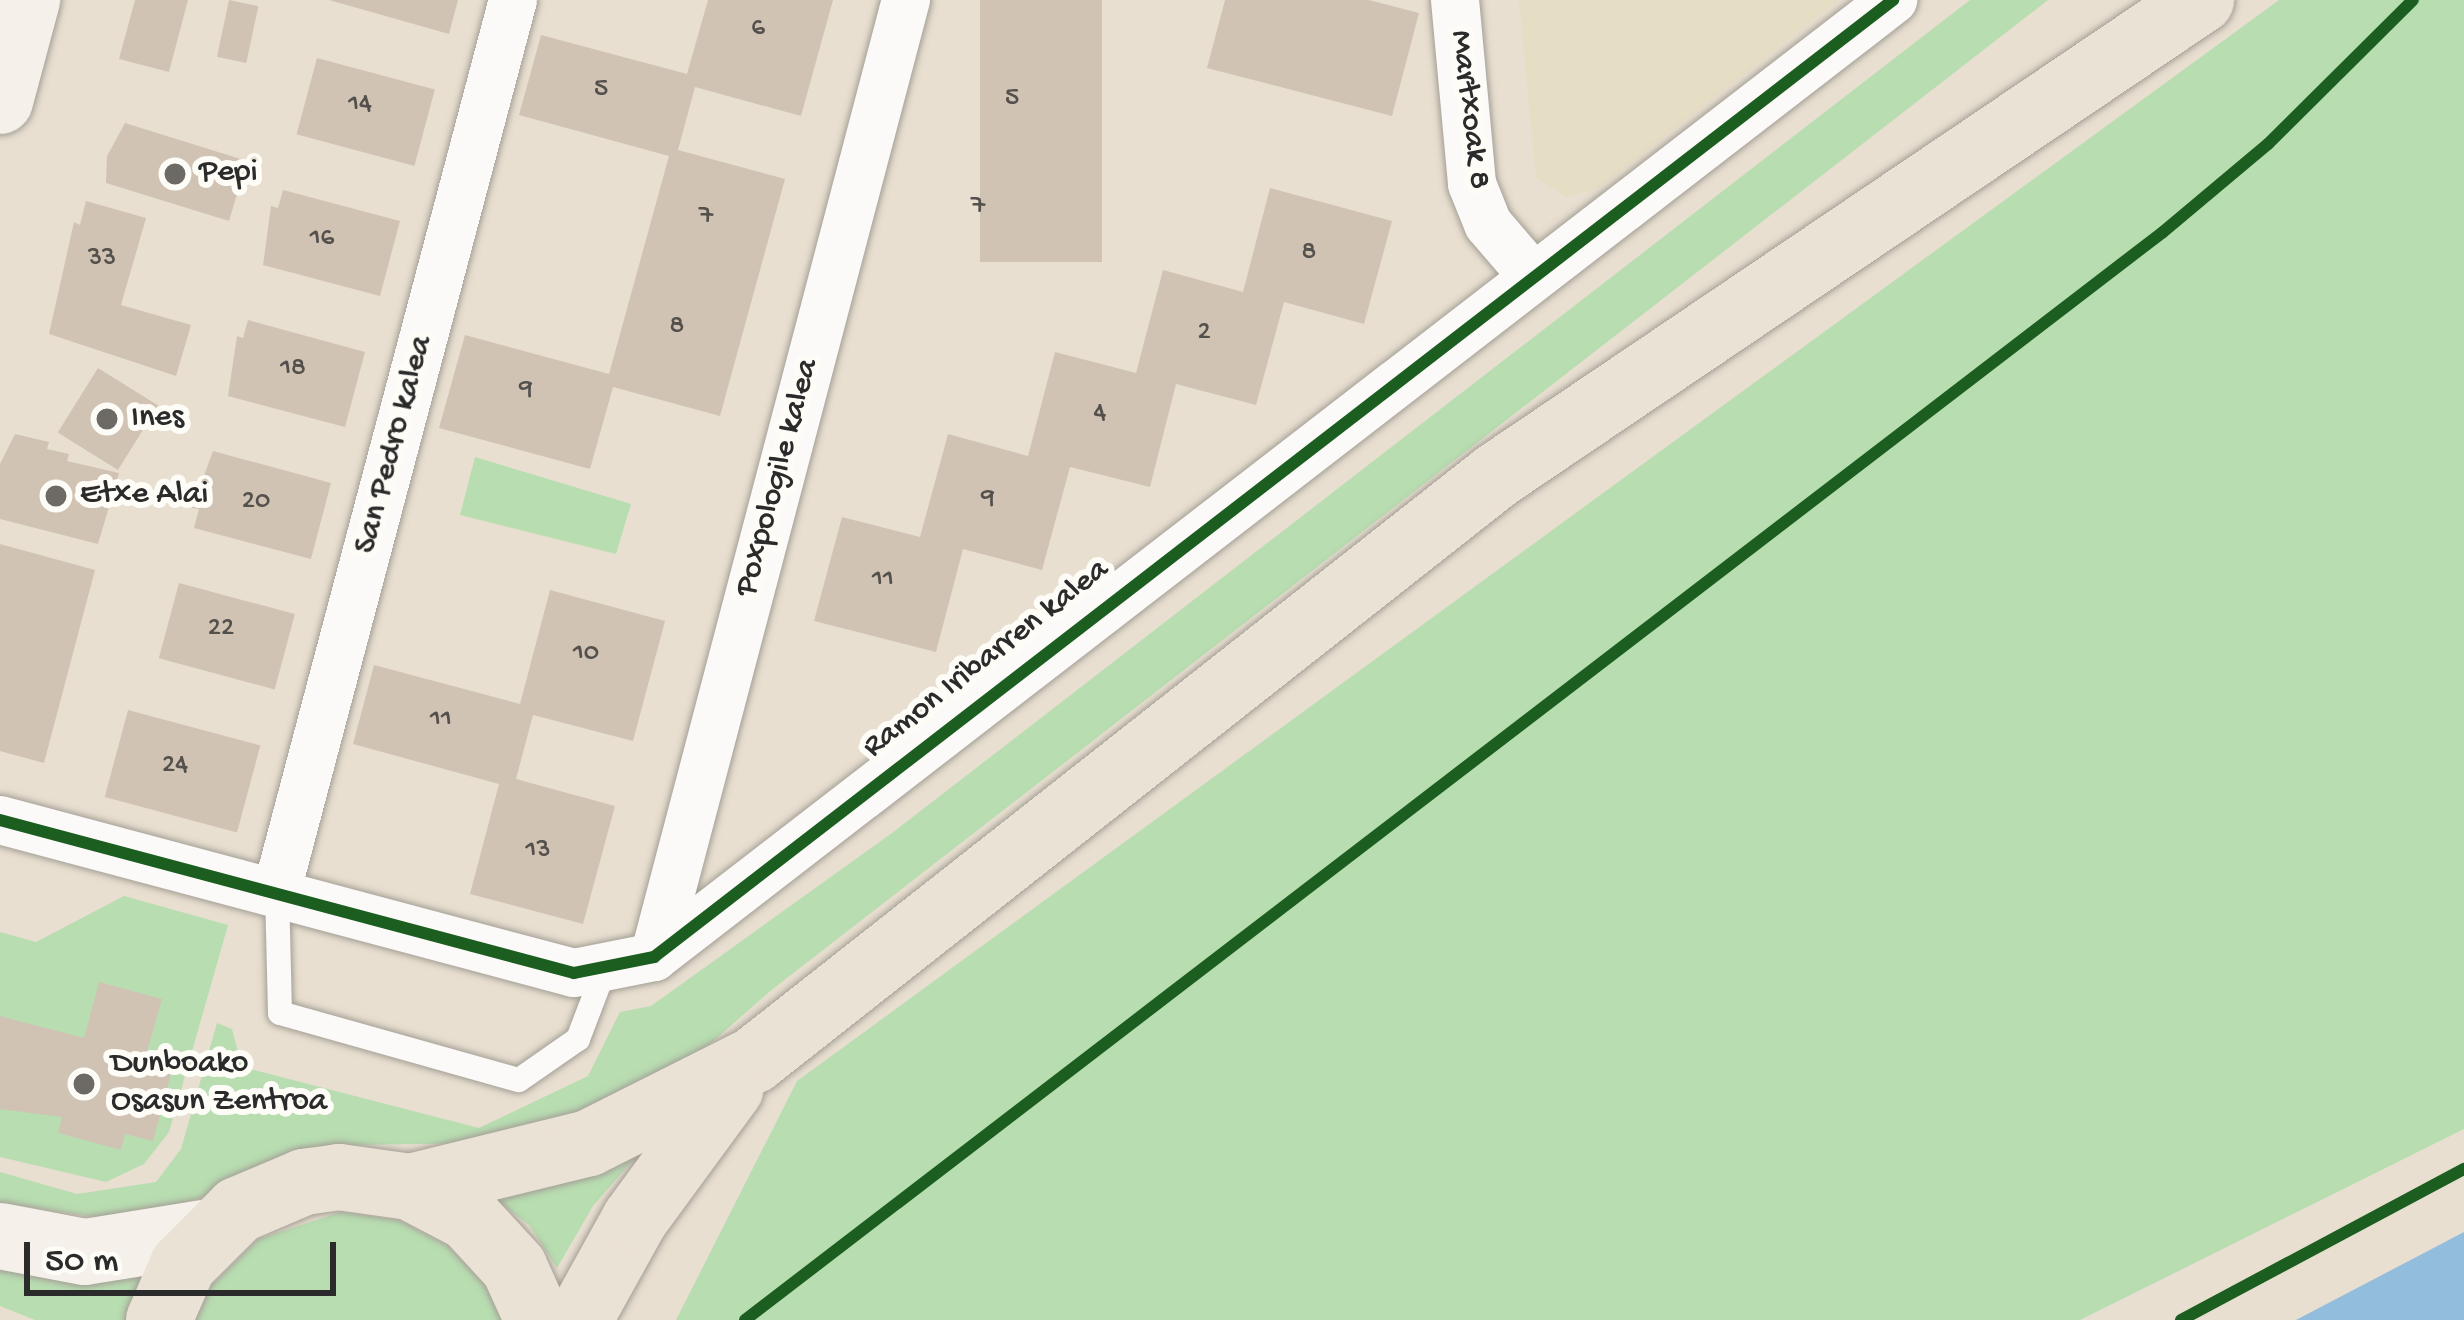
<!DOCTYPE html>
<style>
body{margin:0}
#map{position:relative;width:2464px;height:1320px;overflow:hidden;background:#e8dfd0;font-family:"Gochi Hand",sans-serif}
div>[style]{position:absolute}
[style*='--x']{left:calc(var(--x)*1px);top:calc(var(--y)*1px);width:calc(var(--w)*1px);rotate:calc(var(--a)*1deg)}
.built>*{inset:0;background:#e5ddc4}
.green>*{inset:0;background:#b8ddb1}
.water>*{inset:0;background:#93bddd}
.building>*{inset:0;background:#d1c3b4;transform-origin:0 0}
.roads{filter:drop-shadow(0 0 3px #a49f96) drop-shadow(0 0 3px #a49f96)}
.lane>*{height:24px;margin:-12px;padding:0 12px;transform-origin:12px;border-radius:12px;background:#fcfaf8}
.street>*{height:48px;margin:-24px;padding:0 24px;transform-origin:24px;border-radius:24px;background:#fcfaf8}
.secondary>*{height:66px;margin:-33px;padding:0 33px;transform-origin:33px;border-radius:33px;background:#f5f1ea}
.primary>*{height:66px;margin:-33px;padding:0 33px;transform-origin:33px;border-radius:33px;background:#ebe2d6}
.cycleway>*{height:12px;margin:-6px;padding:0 6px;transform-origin:6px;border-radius:6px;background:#1b5e20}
.dots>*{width:33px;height:33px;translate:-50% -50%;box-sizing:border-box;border:6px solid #fdfcf7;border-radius:50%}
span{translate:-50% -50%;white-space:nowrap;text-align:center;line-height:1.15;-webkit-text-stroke:12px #fdfcf7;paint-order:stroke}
.number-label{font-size:27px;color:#54514d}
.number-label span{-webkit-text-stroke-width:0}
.street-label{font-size:33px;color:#2b2b2b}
.poi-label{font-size:33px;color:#2b2b2b}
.left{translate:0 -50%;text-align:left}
.scale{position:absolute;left:24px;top:1242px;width:312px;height:54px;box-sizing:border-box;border:6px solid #2b2b2b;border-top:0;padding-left:15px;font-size:36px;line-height:42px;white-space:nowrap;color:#2b2b2b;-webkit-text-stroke:9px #fdfcf7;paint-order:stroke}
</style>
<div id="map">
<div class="built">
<div style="clip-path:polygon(1519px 0,1838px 0,1597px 189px,1566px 197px,1536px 178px)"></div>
</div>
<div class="green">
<div style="clip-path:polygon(1970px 0,2048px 0,769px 992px,669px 1080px,577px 1124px,484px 1143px,353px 1145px,130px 1222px,0 1203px,0 1172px,77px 1194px,156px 1182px,181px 1149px,217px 1023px,232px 1029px,242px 1067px,479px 1128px,588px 1076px,620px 1012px,651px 1006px,892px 833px)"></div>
<div style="clip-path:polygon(2279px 0,2464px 0,2464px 1129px,2080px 1320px,676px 1320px,797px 1081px)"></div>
<div style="clip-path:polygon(475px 457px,631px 504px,616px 554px,460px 515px)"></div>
<div style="clip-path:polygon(124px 896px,228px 925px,169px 1132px,144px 1164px,106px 1182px,0 1157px,0 932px,36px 942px)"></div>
<div style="clip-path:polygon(645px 1146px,593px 1206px,557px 1268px,529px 1225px,484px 1191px)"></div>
<div style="clip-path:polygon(341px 1212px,399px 1220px,448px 1246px,486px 1286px,502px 1320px,194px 1320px,212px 1285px,258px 1239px)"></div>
<div style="clip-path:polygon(0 1263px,143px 1274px,129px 1320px,35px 1320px,0 1306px)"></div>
</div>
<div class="water">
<div style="clip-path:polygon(2464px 1232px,2464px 1320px,2296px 1320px)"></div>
</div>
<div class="building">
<div style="clip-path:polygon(135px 0,188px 0,169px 72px,119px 59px)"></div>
<div style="left:229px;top:0;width:30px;height:58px;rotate:12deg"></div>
<div style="clip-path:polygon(329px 0,458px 0,449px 34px)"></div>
<div style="clip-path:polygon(708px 0,833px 0,801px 116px,695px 87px,678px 150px,785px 179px,720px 416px,613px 387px,590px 469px,439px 428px,465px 335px,609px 374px,669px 156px,519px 115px,541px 35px,687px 74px)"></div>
<div style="left:980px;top:0;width:122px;height:262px"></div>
<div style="clip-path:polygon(1225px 0,1369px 0,1419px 13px,1392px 116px,1207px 68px)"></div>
<div style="left:317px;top:58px;width:122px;height:79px;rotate:15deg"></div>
<div style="clip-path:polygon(125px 123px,247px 161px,229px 221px,106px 183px,107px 156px)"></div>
<div style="clip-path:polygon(1270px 188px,1392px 221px,1364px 324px,1284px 302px,1256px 405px,1176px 384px,1150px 487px,1070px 467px,1042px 570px,963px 549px,936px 652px,814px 621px,842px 517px,920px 537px,948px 434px,1028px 456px,1055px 352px,1136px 373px,1163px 270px,1243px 292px)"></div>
<div style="clip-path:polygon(283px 190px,400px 221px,380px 296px,263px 265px,271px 206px,278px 208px)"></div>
<div style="clip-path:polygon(86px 201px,146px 218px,121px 305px,191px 325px,176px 376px,49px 334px,74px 222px,80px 225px)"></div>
<div style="clip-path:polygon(248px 320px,365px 352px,345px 427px,228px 396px,237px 336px,243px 338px)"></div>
<div style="left:98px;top:368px;width:71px;height:76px;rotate:32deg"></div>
<div style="clip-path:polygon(15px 434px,49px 442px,47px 449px,69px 454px,67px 461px,119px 473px,98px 544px,0 519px,0 464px)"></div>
<div style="clip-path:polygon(213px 451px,331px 483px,311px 559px,194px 528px,199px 509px,192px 508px)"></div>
<div style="clip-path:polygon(0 544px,95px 570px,44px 763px,0 751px)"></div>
<div style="left:179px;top:583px;width:120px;height:78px;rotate:15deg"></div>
<div style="clip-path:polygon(550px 590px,665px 621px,633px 741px,533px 715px,516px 779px,615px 806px,583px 924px,470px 894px,499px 784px,353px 744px,374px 665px,520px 704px)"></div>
<div style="left:128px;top:710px;width:137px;height:90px;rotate:15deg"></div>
<div style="clip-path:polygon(99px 982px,162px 999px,146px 1055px,174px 1062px,153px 1141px,125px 1134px,121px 1150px,58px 1133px,62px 1117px,0 1109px,0 1016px,84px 1038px)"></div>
</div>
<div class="roads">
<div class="lane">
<div style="--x:277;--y:890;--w:123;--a:88.6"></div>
<div style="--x:280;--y:1013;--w:248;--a:15.7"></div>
<div style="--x:519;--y:1080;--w:72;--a:-34.8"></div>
<div style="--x:578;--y:1039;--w:73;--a:-69.1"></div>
</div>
<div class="street">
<div style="--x:1455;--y:0;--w:185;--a:84.7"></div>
<div style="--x:1472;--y:184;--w:43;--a:68.2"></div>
<div style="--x:1488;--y:224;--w:66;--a:49.3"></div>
<div style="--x:0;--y:820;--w:594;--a:14.93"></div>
<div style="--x:574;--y:973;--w:82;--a:-11.3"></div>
<div style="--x:654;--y:957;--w:1566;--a:-37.68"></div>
<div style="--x:277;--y:890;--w:921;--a:-75.15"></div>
<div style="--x:654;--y:957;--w:990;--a:-75.25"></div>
</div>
<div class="secondary">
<div style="--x:0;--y:101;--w:105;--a:-75"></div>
<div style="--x:0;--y:1236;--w:86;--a:10.7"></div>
<div style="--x:85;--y:1252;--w:127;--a:-9.1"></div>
</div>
<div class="primary">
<div style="--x:410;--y:1187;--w:184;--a:-13.8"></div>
<div style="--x:589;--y:1143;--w:185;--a:-26.7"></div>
<div style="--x:754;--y:1060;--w:944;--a:-38.2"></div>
<div style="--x:1496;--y:476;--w:851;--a:-34.03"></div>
<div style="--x:159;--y:1320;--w:60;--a:-66.4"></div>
<div style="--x:183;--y:1265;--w:78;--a:-45"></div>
<div style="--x:238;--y:1210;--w:72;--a:-23"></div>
<div style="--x:304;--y:1182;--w:35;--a:-8"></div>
<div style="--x:339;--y:1177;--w:72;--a:8"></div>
<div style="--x:410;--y:1187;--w:67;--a:27.7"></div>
<div style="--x:469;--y:1218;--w:67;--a:47.4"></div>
<div style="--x:514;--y:1267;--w:58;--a:65.6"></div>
<div style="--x:579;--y:1320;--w:115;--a:-61"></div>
<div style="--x:635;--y:1219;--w:162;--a:-53.8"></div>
</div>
</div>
<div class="cycleway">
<div style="--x:0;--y:820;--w:594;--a:14.93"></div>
<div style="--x:574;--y:973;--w:82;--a:-11.3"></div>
<div style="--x:654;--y:957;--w:1566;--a:-37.68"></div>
<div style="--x:745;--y:1320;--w:1787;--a:-37.5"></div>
<div style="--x:2163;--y:232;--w:137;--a:-40"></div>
<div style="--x:2268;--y:144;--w:204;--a:-44.8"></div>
<div style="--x:2181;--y:1320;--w:321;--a:-28.1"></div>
</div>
<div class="dots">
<div style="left:175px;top:174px;background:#6d6a65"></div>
<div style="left:107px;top:419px;background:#6d6a65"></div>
<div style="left:56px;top:496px;background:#6d6a65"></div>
<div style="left:84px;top:1084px;background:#6d6a65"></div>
</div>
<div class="number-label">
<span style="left:758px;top:30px">6</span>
<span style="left:601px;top:91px">5</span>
<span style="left:1012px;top:100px">5</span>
<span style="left:360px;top:106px">14</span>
<span style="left:978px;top:208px">7</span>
<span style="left:706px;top:218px">7</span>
<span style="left:322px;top:240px">16</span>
<span style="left:1309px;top:254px">8</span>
<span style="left:102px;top:260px">33</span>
<span style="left:677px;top:328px">8</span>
<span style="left:1204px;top:334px">2</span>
<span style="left:293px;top:370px">18</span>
<span style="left:526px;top:391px">9</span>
<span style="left:1100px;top:415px">4</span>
<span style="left:988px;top:500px">9</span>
<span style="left:256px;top:503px">20</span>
<span style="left:883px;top:581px">11</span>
<span style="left:221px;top:630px">22</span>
<span style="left:586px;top:655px">10</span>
<span style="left:441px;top:721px">11</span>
<span style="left:175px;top:767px">24</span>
<span style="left:538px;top:852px">13</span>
</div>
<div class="street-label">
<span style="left:1468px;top:110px;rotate:83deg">Martxoak 8</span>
<span style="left:395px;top:445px;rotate:-75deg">San Pedro kalea</span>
<span style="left:779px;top:478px;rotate:-75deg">Poxpologile kalea</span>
<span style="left:987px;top:660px;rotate:-38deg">Ramon Iribarren kalea</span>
</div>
<div class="poi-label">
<span class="left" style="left:199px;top:174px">Pepi</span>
<span class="left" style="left:131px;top:419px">Ines</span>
<span class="left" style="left:80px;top:496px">Etxe Alai</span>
<span class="left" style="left:111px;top:1084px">Dunboako<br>Osasun Zentroa</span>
</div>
<div class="scale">50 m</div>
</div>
